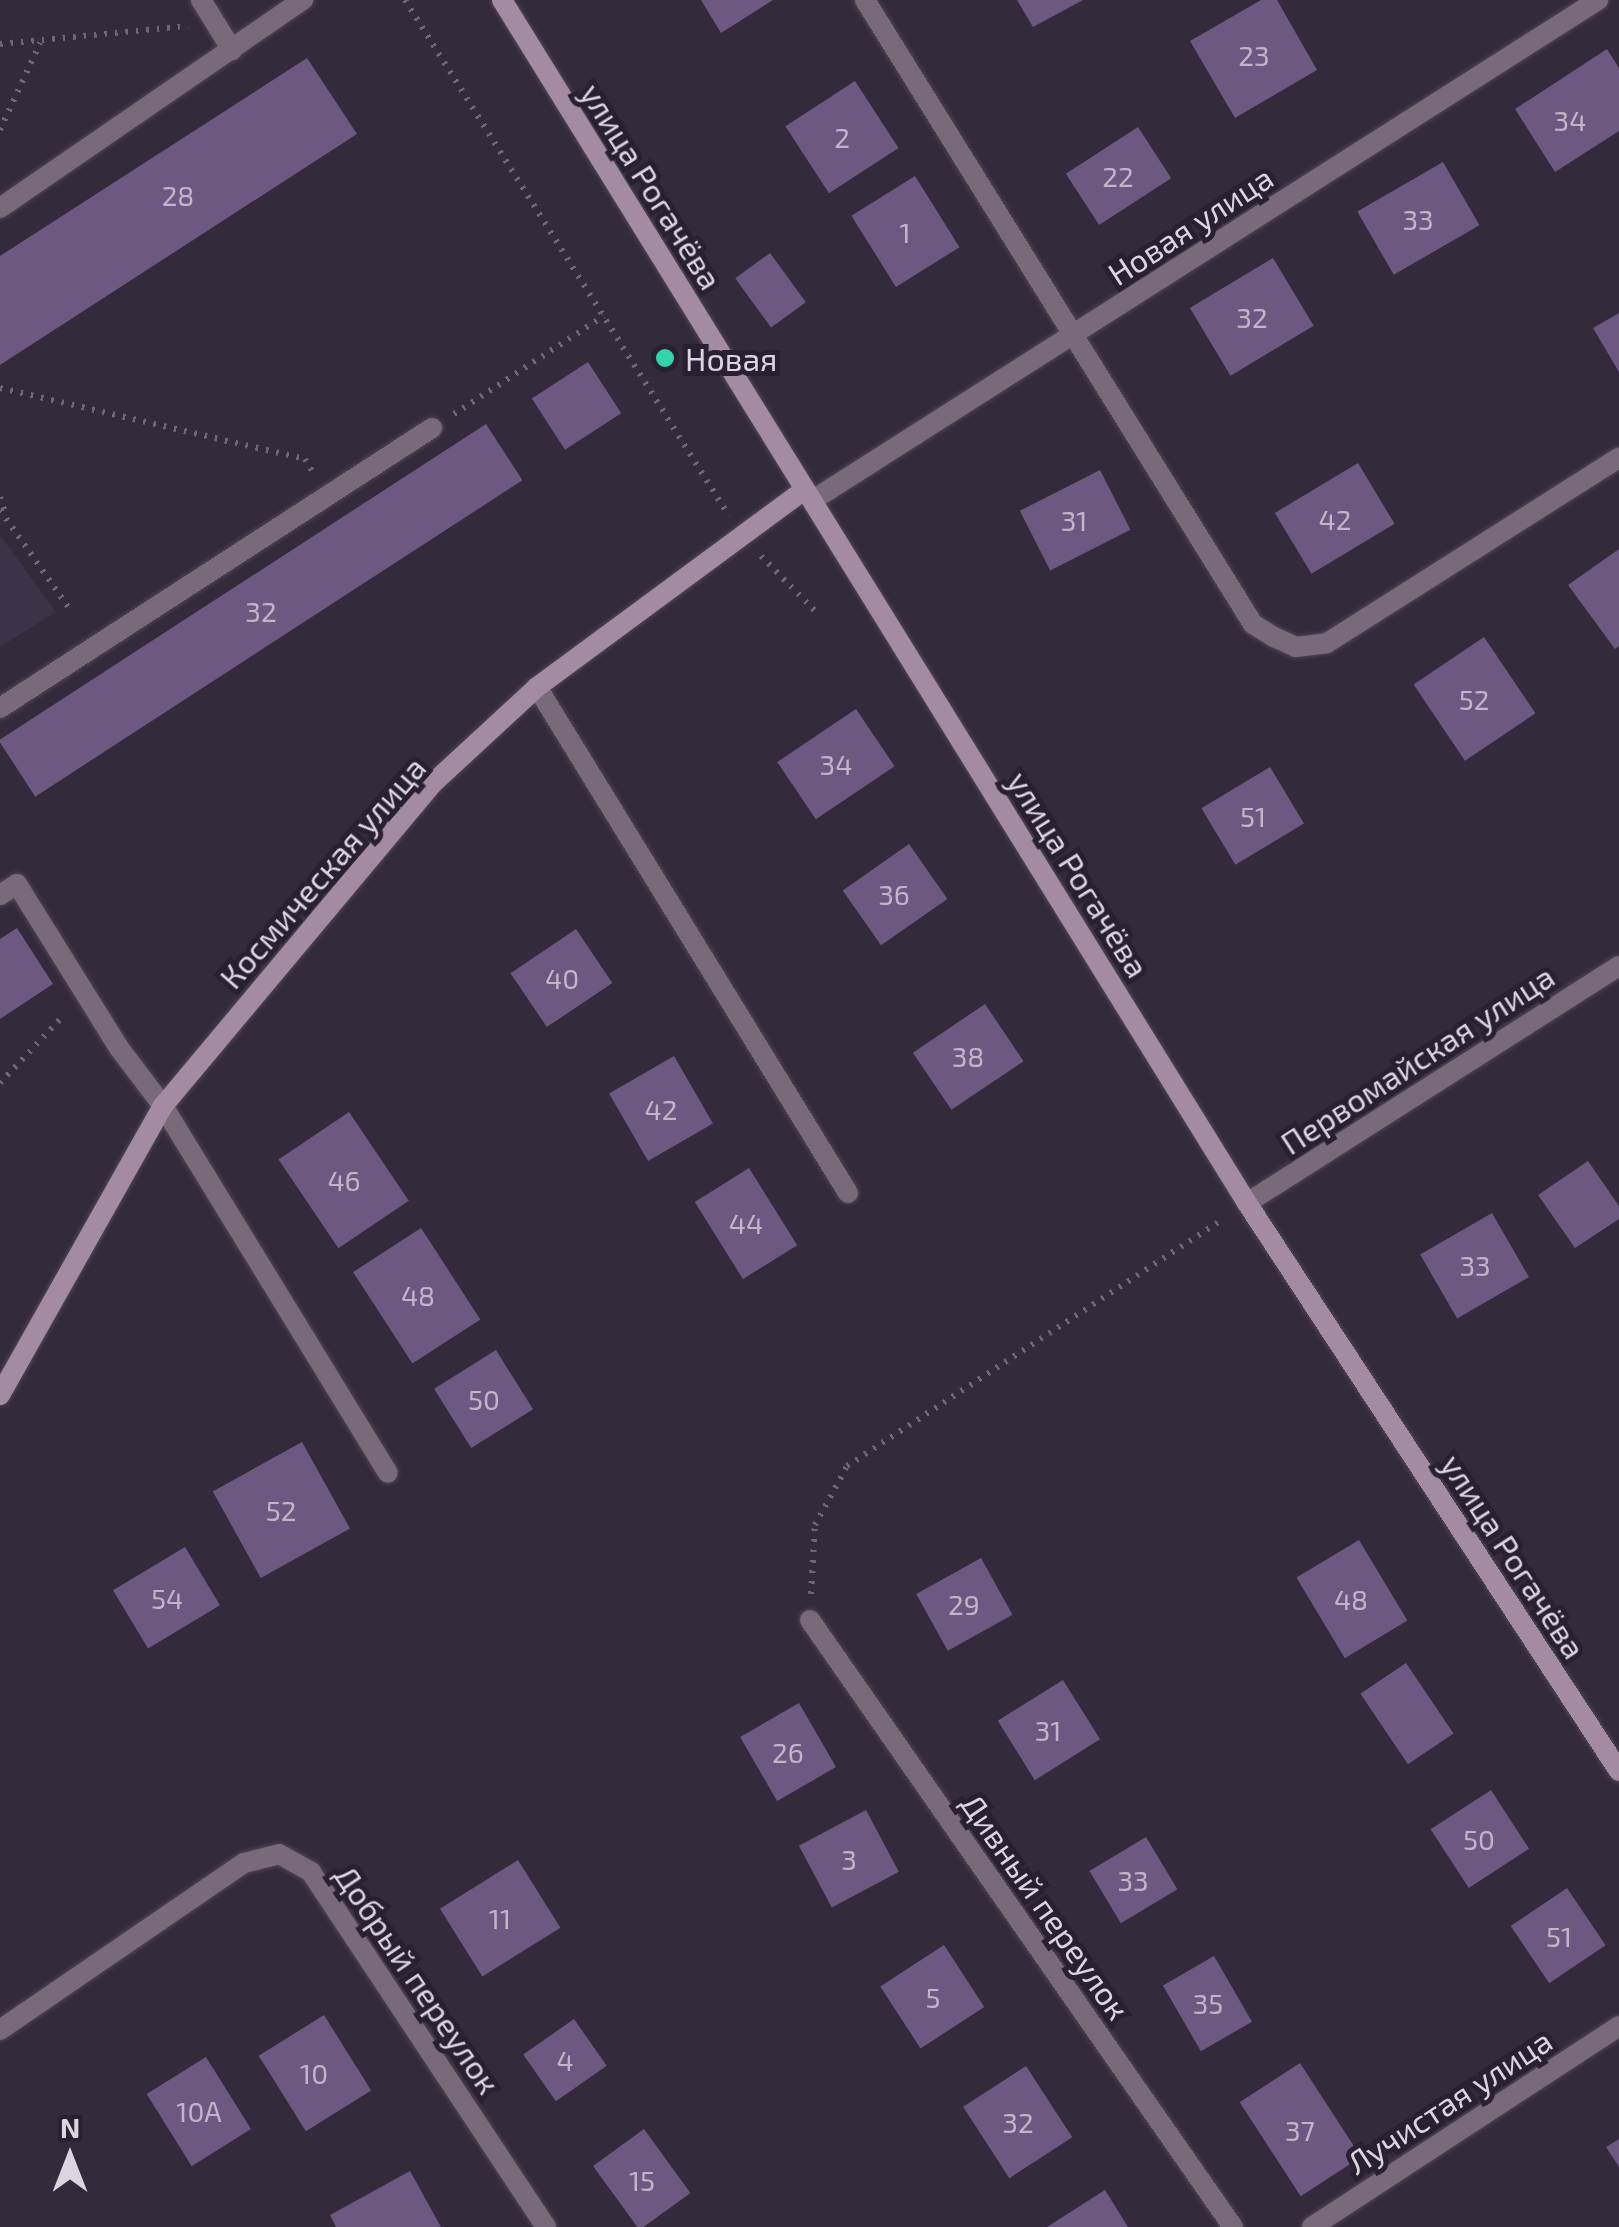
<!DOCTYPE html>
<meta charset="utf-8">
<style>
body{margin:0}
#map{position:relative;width:1619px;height:2227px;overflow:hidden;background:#332a3b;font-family:"Exo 2",sans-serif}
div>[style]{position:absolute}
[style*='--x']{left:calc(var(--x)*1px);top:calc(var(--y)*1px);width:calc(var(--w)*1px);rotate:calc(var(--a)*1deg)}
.built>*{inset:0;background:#3e3249}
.building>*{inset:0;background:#6d5881;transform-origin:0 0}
.path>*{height:6px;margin-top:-3px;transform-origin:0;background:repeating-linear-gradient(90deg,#6f6776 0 2.5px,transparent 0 10.5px)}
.roads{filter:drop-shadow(0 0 2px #4e4555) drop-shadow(0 0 2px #4e4555)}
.lane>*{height:20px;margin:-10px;padding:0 10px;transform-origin:10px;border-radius:10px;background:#796a79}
.street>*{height:20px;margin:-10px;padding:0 10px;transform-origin:10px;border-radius:10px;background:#796a79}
.secondary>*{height:20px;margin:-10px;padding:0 10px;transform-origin:10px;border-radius:10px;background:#a38ba4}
.dots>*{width:28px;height:28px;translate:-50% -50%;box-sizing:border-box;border:5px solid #292031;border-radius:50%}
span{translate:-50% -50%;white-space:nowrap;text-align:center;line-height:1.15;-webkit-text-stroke:10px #292031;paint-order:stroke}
.number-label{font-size:28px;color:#c0b6c8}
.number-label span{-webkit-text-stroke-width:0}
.street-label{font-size:32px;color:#dbd5e0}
.poi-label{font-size:32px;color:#dbd5e0}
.left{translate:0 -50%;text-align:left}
.north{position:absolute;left:20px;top:2107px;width:100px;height:100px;-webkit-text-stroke:8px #292031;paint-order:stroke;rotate:0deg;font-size:28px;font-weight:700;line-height:40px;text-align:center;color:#dbd5e0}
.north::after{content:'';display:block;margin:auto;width:35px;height:45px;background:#dbd5e0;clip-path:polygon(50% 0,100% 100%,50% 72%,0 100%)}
</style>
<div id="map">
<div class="built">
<div style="clip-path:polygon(0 535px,56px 612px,0 647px)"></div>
</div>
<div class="building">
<div style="clip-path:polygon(701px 0,773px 0,721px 33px)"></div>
<div style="clip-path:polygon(1017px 0,1083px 0,1033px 27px)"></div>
<div style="clip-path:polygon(1261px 0,1277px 0,1317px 70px,1235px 118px,1190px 41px)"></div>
<div style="clip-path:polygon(1607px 49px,1619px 68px,1619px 131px,1555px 172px,1515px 109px)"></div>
<div style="clip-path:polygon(307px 58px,357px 134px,0 365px,0 256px)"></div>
<div style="left:855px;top:81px;width:80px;height:83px;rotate:57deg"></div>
<div style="left:1138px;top:127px;width:61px;height:86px;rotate:57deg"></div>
<div style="left:1443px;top:162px;width:73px;height:99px;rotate:60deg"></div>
<div style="left:915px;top:176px;width:84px;height:75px;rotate:58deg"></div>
<div style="left:770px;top:253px;width:61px;height:43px;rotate:54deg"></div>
<div style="left:1273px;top:258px;width:79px;height:97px;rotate:59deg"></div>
<div style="clip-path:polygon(1619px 313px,1619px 372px,1593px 328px)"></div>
<div style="left:588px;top:362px;width:61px;height:67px;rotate:57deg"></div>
<div style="left:486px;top:424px;width:67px;height:581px;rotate:57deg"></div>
<div style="left:1358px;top:463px;width:71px;height:97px;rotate:59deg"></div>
<div style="left:1100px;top:470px;width:67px;height:90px;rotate:63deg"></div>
<div style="clip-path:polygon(1619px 549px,1619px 646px,1615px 649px,1568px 585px)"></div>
<div style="left:1484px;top:637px;width:92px;height:85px;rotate:56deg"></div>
<div style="left:856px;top:709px;width:69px;height:95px;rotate:56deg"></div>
<div style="left:1270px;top:767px;width:66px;height:80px;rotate:59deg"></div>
<div style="left:909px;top:844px;width:67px;height:81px;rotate:55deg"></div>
<div style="clip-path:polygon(17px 928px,53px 984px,0 1019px,0 939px)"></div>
<div style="left:576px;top:929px;width:65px;height:79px;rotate:56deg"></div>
<div style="left:985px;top:1004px;width:69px;height:87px;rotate:56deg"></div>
<div style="left:674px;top:1056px;width:78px;height:75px;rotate:60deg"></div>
<div style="left:349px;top:1112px;width:107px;height:85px;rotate:56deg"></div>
<div style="clip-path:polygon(1588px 1161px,1619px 1206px,1619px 1219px,1575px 1248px,1538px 1195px)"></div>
<div style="left:749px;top:1168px;width:91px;height:64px;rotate:58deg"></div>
<div style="left:1492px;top:1213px;width:74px;height:83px;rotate:60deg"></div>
<div style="left:421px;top:1228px;width:109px;height:81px;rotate:57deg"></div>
<div style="left:496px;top:1350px;width:70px;height:73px;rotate:58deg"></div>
<div style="left:302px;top:1442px;width:99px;height:102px;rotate:61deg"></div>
<div style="left:1359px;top:1540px;width:94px;height:73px;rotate:59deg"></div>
<div style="left:185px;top:1547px;width:68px;height:84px;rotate:59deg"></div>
<div style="left:981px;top:1558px;width:65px;height:74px;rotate:61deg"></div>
<div style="left:1406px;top:1663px;width:85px;height:55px;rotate:56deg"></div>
<div style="left:1063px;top:1680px;width:70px;height:77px;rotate:58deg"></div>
<div style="left:799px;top:1703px;width:74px;height:68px;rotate:60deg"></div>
<div style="left:1491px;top:1790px;width:70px;height:72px;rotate:57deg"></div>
<div style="left:866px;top:1810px;width:70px;height:76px;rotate:62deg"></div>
<div style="left:1146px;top:1837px;width:61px;height:66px;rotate:59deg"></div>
<div style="left:518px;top:1860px;width:80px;height:92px;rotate:58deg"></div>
<div style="left:1567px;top:1888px;width:69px;height:68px;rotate:56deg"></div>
<div style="left:944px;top:1945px;width:74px;height:76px;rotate:57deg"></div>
<div style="left:1214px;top:1956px;width:76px;height:59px;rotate:60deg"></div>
<div style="left:324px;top:2015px;width:89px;height:77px;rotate:58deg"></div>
<div style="left:574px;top:2019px;width:57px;height:62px;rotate:55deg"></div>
<div style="left:206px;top:2057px;width:85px;height:70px;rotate:58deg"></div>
<div style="left:1300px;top:2063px;width:112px;height:72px;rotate:57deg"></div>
<div style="left:1026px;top:2066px;width:85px;height:75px;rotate:57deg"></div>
<div style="left:644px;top:2129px;width:79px;height:63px;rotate:54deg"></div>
<div style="clip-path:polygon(1619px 2139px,1619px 2167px,1606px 2147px)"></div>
<div style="clip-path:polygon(410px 2171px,441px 2227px,336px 2227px,330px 2215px)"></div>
<div style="clip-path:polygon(1105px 2190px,1128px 2227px,1047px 2227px)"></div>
</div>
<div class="path">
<div style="--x:405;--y:0;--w:609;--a:57.88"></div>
<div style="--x:0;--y:44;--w:189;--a:-5.5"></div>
<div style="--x:0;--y:130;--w:96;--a:-65.3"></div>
<div style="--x:0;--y:388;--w:313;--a:13.1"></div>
<div style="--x:305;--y:459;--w:16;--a:60"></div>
<div style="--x:454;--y:414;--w:179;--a:-33.2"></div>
<div style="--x:0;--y:497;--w:16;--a:72"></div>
<div style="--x:0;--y:510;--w:123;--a:54.9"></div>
<div style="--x:761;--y:556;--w:76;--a:45.5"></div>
<div style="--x:0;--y:1083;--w:93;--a:-46.7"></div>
<div style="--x:811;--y:1594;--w:69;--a:-86.7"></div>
<div style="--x:815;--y:1525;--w:67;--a:-61.5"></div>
<div style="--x:847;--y:1466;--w:451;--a:-33.3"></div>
</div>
<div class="roads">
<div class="lane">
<div style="--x:201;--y:0;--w:59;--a:58.2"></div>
<div style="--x:865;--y:0;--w:735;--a:58.13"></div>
<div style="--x:1253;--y:624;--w:25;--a:32"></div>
<div style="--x:1274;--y:637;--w:24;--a:24"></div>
<div style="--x:1296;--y:647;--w:31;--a:-7"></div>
<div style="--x:1327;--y:643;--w:346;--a:-32.4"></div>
<div style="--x:0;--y:208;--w:368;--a:-34.5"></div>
<div style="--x:537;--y:687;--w:594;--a:58.42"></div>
<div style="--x:0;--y:708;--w:515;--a:-32.95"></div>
<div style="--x:0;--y:895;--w:20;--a:-33"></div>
<div style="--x:17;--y:884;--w:193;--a:58.1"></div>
<div style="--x:119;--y:1048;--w:73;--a:52.8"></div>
<div style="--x:163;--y:1106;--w:430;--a:58.5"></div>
<div style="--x:1247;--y:1203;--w:441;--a:-32.5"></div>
</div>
<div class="street">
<div style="--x:813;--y:500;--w:931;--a:-32.49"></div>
<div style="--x:810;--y:1620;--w:740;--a:55.13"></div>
<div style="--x:0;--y:2030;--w:296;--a:-34.4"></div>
<div style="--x:244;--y:1863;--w:36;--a:-14"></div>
<div style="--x:279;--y:1854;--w:37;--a:29"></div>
<div style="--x:311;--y:1872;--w:426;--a:56.5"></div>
<div style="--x:1312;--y:2227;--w:367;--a:-33.2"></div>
</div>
<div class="secondary">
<div style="--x:502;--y:0;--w:1415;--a:58.23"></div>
<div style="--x:1247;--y:1203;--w:679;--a:56.78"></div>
<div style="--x:0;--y:1395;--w:332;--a:-60.6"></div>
<div style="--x:163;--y:1106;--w:420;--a:-50.1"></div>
<div style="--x:432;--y:784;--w:143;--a:-42.7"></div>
<div style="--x:537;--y:687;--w:332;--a:-36.4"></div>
</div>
</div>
<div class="dots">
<div style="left:665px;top:358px;background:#32d4a9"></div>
</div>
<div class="number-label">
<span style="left:1254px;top:55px">23</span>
<span style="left:1570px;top:120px">34</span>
<span style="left:842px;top:137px">2</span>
<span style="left:1118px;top:176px">22</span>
<span style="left:178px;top:195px">28</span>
<span style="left:1418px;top:219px">33</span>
<span style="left:905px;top:232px">1</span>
<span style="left:1252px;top:317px">32</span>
<span style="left:1335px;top:519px">42</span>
<span style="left:1074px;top:520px">31</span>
<span style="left:261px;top:611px">32</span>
<span style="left:1474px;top:699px">52</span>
<span style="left:836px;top:764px">34</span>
<span style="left:1253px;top:816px">51</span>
<span style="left:894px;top:894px">36</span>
<span style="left:562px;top:978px">40</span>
<span style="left:968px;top:1056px">38</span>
<span style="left:661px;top:1109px">42</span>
<span style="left:344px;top:1180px">46</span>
<span style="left:746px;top:1223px">44</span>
<span style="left:1475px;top:1265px">33</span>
<span style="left:418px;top:1295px">48</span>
<span style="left:484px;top:1399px">50</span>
<span style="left:281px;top:1510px">52</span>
<span style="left:167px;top:1598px">54</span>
<span style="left:1351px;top:1599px">48</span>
<span style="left:964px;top:1604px">29</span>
<span style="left:1048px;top:1730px">31</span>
<span style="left:788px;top:1752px">26</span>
<span style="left:1479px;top:1839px">50</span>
<span style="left:849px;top:1859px">3</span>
<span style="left:1133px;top:1880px">33</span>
<span style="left:500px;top:1918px">11</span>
<span style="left:1559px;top:1936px">51</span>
<span style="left:933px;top:1997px">5</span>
<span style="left:1208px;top:2003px">35</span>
<span style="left:565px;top:2060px">4</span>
<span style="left:314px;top:2073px">10</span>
<span style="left:199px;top:2111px">10А</span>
<span style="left:1018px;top:2122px">32</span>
<span style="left:1300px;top:2130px">37</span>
<span style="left:642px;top:2180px">15</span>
</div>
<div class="street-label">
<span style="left:652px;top:186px;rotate:58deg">улица Рогачёва</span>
<span style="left:1190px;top:225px;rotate:-33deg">Новая улица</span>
<span style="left:322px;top:872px;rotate:-49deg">Космическая улица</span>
<span style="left:1079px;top:874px;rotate:58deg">улица Рогачёва</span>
<span style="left:1417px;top:1059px;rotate:-33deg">Первомайская улица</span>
<span style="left:1514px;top:1556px;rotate:57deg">улица Рогачёва</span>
<span style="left:1046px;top:1906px;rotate:55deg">Дивный переулок</span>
<span style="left:418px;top:1979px;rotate:56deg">Добрый переулок</span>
<span style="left:1449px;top:2101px;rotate:-33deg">Лучистая улица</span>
</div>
<div class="poi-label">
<span class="left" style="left:685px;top:358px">Новая</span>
</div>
<div class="north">N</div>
</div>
